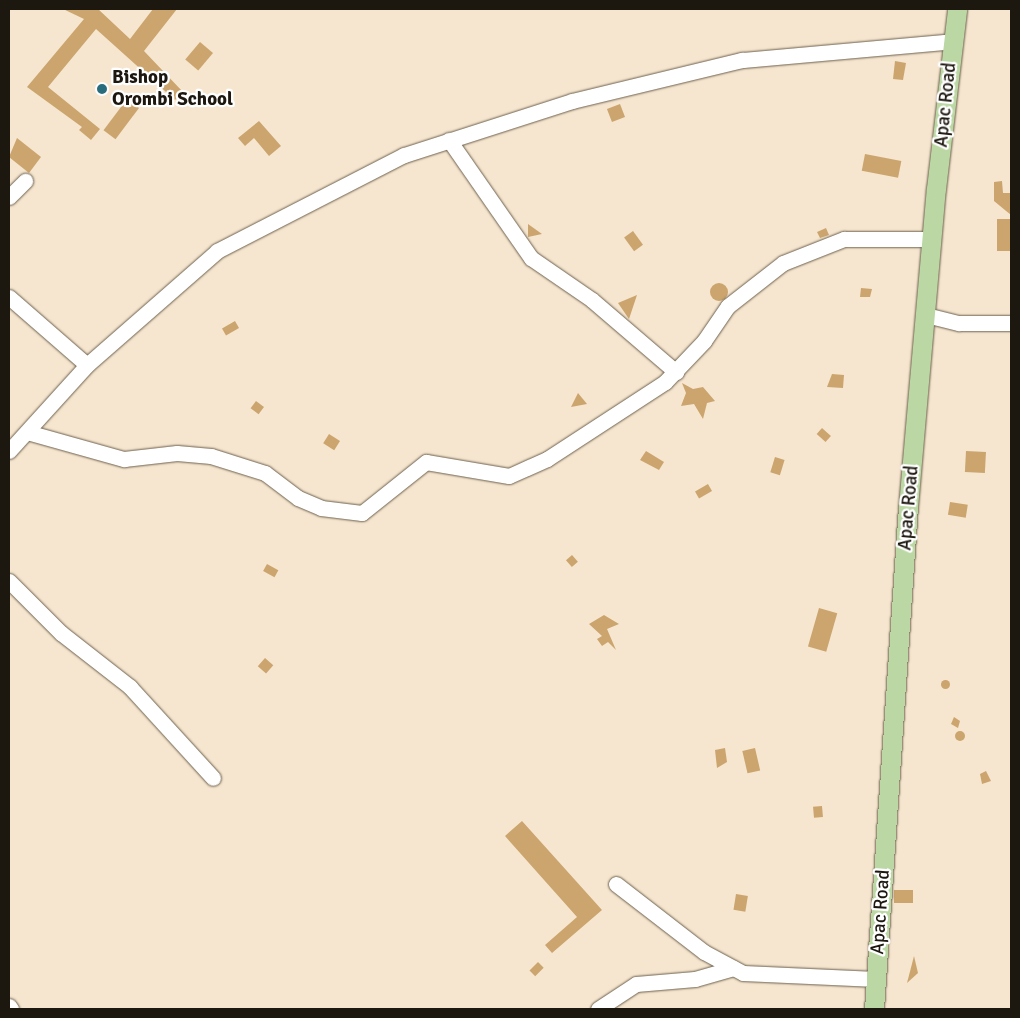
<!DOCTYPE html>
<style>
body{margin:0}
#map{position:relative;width:1020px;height:1018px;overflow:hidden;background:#f6e6d0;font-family:Signika,sans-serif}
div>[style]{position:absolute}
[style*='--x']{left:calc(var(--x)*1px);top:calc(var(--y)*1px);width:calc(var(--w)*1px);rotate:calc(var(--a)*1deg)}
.building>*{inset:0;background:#cba56d;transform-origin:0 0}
.round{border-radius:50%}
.roads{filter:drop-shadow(0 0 1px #6d604c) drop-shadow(0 0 1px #6d604c)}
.minor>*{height:15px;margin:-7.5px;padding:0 7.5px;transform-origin:7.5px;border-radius:7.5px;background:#fff}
.major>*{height:19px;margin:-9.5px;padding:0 9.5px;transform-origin:9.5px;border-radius:9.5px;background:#bbd8a4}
.dots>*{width:14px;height:14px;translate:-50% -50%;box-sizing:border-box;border:2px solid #fff;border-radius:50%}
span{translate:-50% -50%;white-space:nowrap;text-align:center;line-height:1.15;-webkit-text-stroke:4.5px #fff;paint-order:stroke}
.poi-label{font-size:19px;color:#1c170f;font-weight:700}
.left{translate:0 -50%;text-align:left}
.street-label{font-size:19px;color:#1c170f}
.frame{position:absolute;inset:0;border:10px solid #1c170f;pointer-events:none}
</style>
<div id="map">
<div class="building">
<div style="clip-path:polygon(63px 9px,98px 9px,130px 39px,153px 9px,177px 9px,144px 51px,183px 92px,175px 100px,96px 29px,48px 87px,100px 129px,91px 140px,79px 130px,82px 127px,27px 87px,84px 19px)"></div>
<div style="left:200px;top:42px;width:17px;height:23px;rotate:40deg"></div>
<div style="clip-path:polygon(895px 61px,906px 63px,903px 80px,893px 79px)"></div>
<div style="left:127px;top:99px;width:15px;height:39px;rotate:37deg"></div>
<div style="left:620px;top:104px;width:14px;height:14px;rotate:69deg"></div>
<div style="clip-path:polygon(259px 121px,281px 146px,269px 156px,254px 138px,245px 146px,238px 138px)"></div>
<div style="clip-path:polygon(17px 138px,41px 157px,29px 173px,9px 157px)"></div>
<div style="left:865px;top:154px;width:37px;height:17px;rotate:11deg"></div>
<div style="clip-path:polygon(1002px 181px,1003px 193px,1011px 193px,1011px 215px,994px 201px,994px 182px)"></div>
<div style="left:997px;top:219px;width:14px;height:32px"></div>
<div style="clip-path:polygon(528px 224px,542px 234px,528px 237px)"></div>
<div style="clip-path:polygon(826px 228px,829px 235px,820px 238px,817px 232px)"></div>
<div style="left:633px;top:231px;width:17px;height:11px;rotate:54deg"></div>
<div class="round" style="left:710px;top:283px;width:18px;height:18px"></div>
<div style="clip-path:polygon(861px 288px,872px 289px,870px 297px,860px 297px)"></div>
<div style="clip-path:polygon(637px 295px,629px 319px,618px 303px)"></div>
<div style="left:235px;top:321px;width:8px;height:15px;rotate:60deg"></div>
<div style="clip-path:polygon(832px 374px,844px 375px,843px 388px,827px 387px)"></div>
<div style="clip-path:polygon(682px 383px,693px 389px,703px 387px,715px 401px,707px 403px,703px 419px,694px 404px,681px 406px,686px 393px)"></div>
<div style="clip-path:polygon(578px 393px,587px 404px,571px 407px)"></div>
<div style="left:256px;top:401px;width:10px;height:9px;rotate:37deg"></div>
<div style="left:822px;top:428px;width:12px;height:8px;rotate:42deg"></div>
<div style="left:329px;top:434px;width:13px;height:11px;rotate:32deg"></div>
<div style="clip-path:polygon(646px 451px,664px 462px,659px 470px,640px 460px)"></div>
<div style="left:966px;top:451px;width:20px;height:21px;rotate:3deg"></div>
<div style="left:775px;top:457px;width:10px;height:16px;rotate:17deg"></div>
<div style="left:708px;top:484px;width:8px;height:15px;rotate:60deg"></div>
<div style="left:950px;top:502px;width:18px;height:13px;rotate:9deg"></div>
<div style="left:572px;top:555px;width:9px;height:8px;rotate:49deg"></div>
<div style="left:267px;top:564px;width:13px;height:8px;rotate:29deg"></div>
<div style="left:819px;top:608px;width:19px;height:40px;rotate:16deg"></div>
<div style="clip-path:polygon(604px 615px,619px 624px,607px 629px,616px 650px,608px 642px,602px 646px,597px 639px,602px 636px,589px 624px)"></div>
<div style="left:265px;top:658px;width:11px;height:11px;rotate:41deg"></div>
<div class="round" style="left:940.5px;top:679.5px;width:9px;height:9px"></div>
<div style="clip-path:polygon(954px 717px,960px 721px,958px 728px,951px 724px)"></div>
<div class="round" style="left:955px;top:731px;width:10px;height:10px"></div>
<div style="clip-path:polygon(725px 748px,727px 762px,717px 768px,715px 750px)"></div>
<div style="left:755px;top:748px;width:23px;height:13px;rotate:77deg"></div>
<div style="clip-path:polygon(986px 771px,991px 781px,982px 784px,980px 774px)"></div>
<div style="left:822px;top:806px;width:11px;height:9px;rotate:85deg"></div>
<div style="clip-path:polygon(522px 821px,602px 910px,552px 953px,545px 945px,577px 917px,505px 836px)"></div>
<div style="left:894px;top:890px;width:19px;height:13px"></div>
<div style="left:736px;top:894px;width:12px;height:16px;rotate:9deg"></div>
<div style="clip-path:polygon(914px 956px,918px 973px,907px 983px)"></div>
<div style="left:538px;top:962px;width:8px;height:12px;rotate:45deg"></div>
</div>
<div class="roads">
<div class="minor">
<div style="--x:449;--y:140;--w:144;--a:55.2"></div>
<div style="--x:531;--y:258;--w:74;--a:34.5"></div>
<div style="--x:592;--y:300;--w:111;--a:40.6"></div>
<div style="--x:9;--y:197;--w:23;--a:-45"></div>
<div style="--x:9;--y:297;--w:103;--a:41.1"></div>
<div style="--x:926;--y:315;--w:34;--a:14"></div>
<div style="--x:959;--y:323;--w:52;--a:0"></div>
<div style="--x:27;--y:432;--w:101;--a:15.6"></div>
<div style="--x:124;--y:459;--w:53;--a:-6.5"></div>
<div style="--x:177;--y:453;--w:34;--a:5"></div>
<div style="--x:211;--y:456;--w:57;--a:17.5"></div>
<div style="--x:265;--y:473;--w:41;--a:37.1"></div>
<div style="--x:298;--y:498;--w:25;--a:23"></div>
<div style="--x:321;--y:508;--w:41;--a:7"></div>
<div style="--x:362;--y:513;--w:82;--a:-38.6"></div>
<div style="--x:426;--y:462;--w:84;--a:9.6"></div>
<div style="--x:509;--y:476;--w:42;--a:-24.1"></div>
<div style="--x:547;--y:459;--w:141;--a:-33.1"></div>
<div style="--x:665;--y:382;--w:57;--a:-46.4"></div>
<div style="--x:704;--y:341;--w:42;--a:-55.6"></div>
<div style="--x:728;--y:306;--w:70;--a:-38"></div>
<div style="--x:783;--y:263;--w:66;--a:-21.5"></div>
<div style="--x:844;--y:239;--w:87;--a:0"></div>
<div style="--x:9;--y:451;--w:116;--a:-47.8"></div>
<div style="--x:87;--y:365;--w:173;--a:-41.2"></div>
<div style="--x:217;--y:251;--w:210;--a:-27.2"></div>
<div style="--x:404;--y:155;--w:176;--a:-17.8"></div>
<div style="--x:572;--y:101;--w:175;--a:-13.6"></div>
<div style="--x:742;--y:60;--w:212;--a:-5.1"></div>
<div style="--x:9;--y:581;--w:74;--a:45"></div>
<div style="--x:61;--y:633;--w:88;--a:38"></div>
<div style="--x:130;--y:687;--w:123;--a:47.6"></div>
<div style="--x:616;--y:884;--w:111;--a:37.7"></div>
<div style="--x:704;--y:952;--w:44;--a:28.3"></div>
<div style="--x:743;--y:973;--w:133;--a:2.6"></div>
<div style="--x:9;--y:1006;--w:4;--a:56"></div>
<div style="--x:598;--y:1009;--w:45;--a:-33.3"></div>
<div style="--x:636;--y:984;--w:59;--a:-4.8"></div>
<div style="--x:695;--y:979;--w:40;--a:-16"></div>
</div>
<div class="major">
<div style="--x:874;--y:1009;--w:503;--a:-86.13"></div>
<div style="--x:908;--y:507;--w:319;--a:-85"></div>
<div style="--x:936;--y:189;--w:181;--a:-83.3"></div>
</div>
</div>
<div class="dots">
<div style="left:102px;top:89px;background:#286c7d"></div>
</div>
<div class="poi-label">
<span class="left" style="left:112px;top:89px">Bishop<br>Orombi School</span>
</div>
<div class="street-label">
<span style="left:946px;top:105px;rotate:-84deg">Apac Road</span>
<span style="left:909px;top:508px;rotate:-85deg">Apac Road</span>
<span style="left:881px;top:912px;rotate:-86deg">Apac Road</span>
</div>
<div class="frame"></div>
</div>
